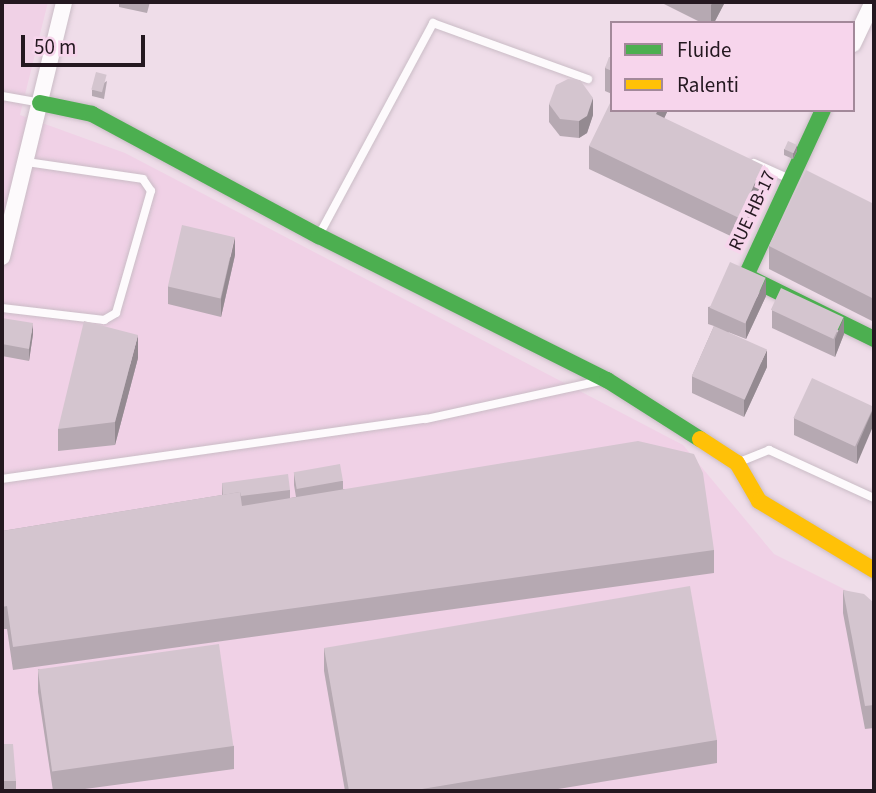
<!DOCTYPE html>
<style>
body{margin:0}
#map{position:relative;width:876px;height:793px;overflow:hidden;background:#efdde9;font-family:"Source Sans 3",sans-serif}
div>[style]{position:absolute}
[style*='--x']{left:calc(var(--x)*1px);top:calc(var(--y)*1px);width:calc(var(--w)*1px);rotate:calc(var(--a)*1deg)}
.built>*{inset:0;background:#f0d1e6}
.roads{filter:drop-shadow(0 0 2px #cabcc6) drop-shadow(0 0 2px #cabcc6)}
.lane>*{height:8px;margin:-4px;padding:0 4px;transform-origin:4px;border-radius:4px;background:#fdfafc}
.street>*{height:16px;margin:-8px;padding:0 8px;transform-origin:8px;border-radius:8px;background:#fdfafc}
.fast>*{height:16px;margin:-8px;padding:0 8px;transform-origin:8px;border-radius:8px;background:#4caf50}
.slow>*{height:16px;margin:-8px;padding:0 8px;transform-origin:8px;border-radius:8px;background:#ffc107}
.wall>*{inset:0;background:#b6a9b2}
.shaded-wall>*{inset:0;background:#948a91}
.building>*{inset:0;background:#d4c5cf;transform-origin:0 0}
span{translate:-50% -50%;white-space:nowrap;text-align:center;line-height:1.15;-webkit-text-stroke:7px #f7d5ec;paint-order:stroke}
.street-label{font-size:19px;color:#241820}
.frame{position:absolute;inset:0;border:4px solid #241820;pointer-events:none}
.legend{position:absolute;left:610px;top:21px;width:245px;height:91px;box-sizing:border-box;background:#f7d5ec;border:2px solid #a3899a;margin:0;padding:9px 12px;list-style:none;font-size:21px;color:#241820}
.legend li{display:flex;align-items:center;gap:14px;height:35px}
.legend b{width:35px;border:2px solid #a3899a}
.scale{position:absolute;left:21px;top:35px;width:124px;height:32px;box-sizing:border-box;border:4px solid #241820;border-top:0;padding-left:9px;font-size:21px;line-height:24px;white-space:nowrap;color:#241820;-webkit-text-stroke:5px #f7d5ec;paint-order:stroke}
</style>
<div id="map">
<div class="built">
<div style="clip-path:polygon(2px 2px,48px 2px,20px 115px,125px 153px,683px 445px,774px 554px,874px 604px,874px 791px,2px 791px)"></div>
</div>
<div class="roads">
<div class="lane">
<div style="--x:2;--y:96;--w:39;--a:10"></div>
<div style="--x:754;--y:163;--w:39;--a:24"></div>
<div style="--x:319;--y:235;--w:241;--a:-61.7"></div>
<div style="--x:433;--y:23;--w:165;--a:19.9"></div>
<div style="--x:2;--y:308;--w:103;--a:6.7"></div>
<div style="--x:104;--y:320;--w:14;--a:-30"></div>
<div style="--x:116;--y:313;--w:127;--a:-74"></div>
<div style="--x:151;--y:191;--w:14;--a:-124"></div>
<div style="--x:143;--y:179;--w:117;--a:-171.7"></div>
<div style="--x:737;--y:463;--w:35;--a:-22"></div>
<div style="--x:769;--y:450;--w:115;--a:24.6"></div>
<div style="--x:2;--y:479;--w:428;--a:-8.1"></div>
<div style="--x:426;--y:419;--w:179;--a:-12.3"></div>
</div>
<div class="street">
<div style="--x:853;--y:44;--w:44;--a:-64.6"></div>
<div style="--x:2;--y:257;--w:262;--a:-76.3"></div>
</div>
<div class="fast">
<div style="--x:40;--y:103;--w:53;--a:11.9"></div>
<div style="--x:92;--y:114;--w:258;--a:28.3"></div>
<div style="--x:319;--y:236;--w:322;--a:26.6"></div>
<div style="--x:607;--y:380;--w:110;--a:32.4"></div>
<div style="--x:823;--y:110;--w:183;--a:114.9"></div>
<div style="--x:746;--y:276;--w:143;--a:26.2"></div>
</div>
<div class="slow">
<div style="--x:700;--y:439;--w:44;--a:33"></div>
<div style="--x:737;--y:463;--w:44;--a:59.9"></div>
<div style="--x:759;--y:501;--w:134;--a:31"></div>
</div>
</div>
<div class="wall">
<div style="clip-path:polygon(119px 2px,150px 2px,147px 13px,119px 7px)"></div>
<div style="clip-path:polygon(660px 2px,725px 2px,714px 23px,702px 23px)"></div>
<div style="clip-path:polygon(612px 57px,612px 94px,605px 91px,605px 68px)"></div>
<div style="clip-path:polygon(107px 81px,104px 99px,92px 96px,92px 90px)"></div>
<div style="clip-path:polygon(549px 104px,593px 115px,587px 133px,579px 138px,560px 136px,549px 122px)"></div>
<div style="clip-path:polygon(668px 110px,664px 118px,763px 188px,739px 240px,589px 169px,589px 146px)"></div>
<div style="clip-path:polygon(784px 149px,797px 151px,793px 159px,784px 155px)"></div>
<div style="clip-path:polygon(874px 204px,874px 322px,769px 269px,769px 246px)"></div>
<div style="clip-path:polygon(235px 255px,221px 317px,168px 304px,168px 286px)"></div>
<div style="clip-path:polygon(766px 296px,746px 339px,728px 332px,767px 367px,744px 417px,692px 393px,692px 376px,714px 326px,708px 324px,708px 307px)"></div>
<div style="clip-path:polygon(772px 310px,844px 334px,835px 357px,772px 328px)"></div>
<div style="clip-path:polygon(2px 318px,33px 334px,29px 361px,2px 356px)"></div>
<div style="clip-path:polygon(138px 358px,115px 445px,58px 451px,58px 429px)"></div>
<div style="clip-path:polygon(874px 407px,857px 464px,794px 435px,794px 418px)"></div>
<div style="clip-path:polygon(294px 473px,343px 481px,343px 489px,714px 550px,714px 573px,13px 670px,7px 629px,2px 629px,2px 531px,222px 495px,222px 483px,290px 490px,290px 498px,296px 497px,294px 485px)"></div>
<div style="clip-path:polygon(843px 590px,874px 603px,874px 728px,865px 729px,843px 613px)"></div>
<div style="clip-path:polygon(324px 648px,717px 740px,717px 763px,546px 791px,345px 791px,324px 671px)"></div>
<div style="clip-path:polygon(38px 669px,234px 746px,234px 769px,70px 791px,53px 791px,38px 692px)"></div>
<div style="clip-path:polygon(2px 744px,16px 781px,16px 791px,2px 791px)"></div>
</div>
<div class="shaded-wall">
<div style="clip-path:polygon(713px 2px,725px 2px,714px 23px,711px 23px,711px 5px)"></div>
<div style="clip-path:polygon(593px 98px,593px 115px,587px 133px,579px 138px,579px 121px)"></div>
<div style="clip-path:polygon(657px 110px,668px 110px,656px 136px,656px 114px)"></div>
<div style="clip-path:polygon(797px 145px,797px 151px,793px 159px,793px 153px)"></div>
<div style="clip-path:polygon(763px 165px,763px 188px,739px 240px,739px 218px)"></div>
<div style="clip-path:polygon(235px 237px,235px 255px,221px 317px,221px 299px)"></div>
<div style="clip-path:polygon(766px 278px,766px 296px,746px 339px,746px 321px)"></div>
<div style="clip-path:polygon(844px 317px,844px 334px,835px 357px,835px 339px)"></div>
<div style="clip-path:polygon(33px 323px,33px 334px,29px 361px,29px 349px)"></div>
<div style="clip-path:polygon(138px 335px,138px 358px,115px 445px,115px 422px)"></div>
<div style="clip-path:polygon(767px 350px,767px 367px,744px 417px,744px 399px)"></div>
<div style="clip-path:polygon(874px 407px,874px 424px,857px 464px,857px 446px)"></div>
</div>
<div class="building">
<div style="clip-path:polygon(609px 57px,612px 57px,612px 71px,605px 68px)"></div>
<div style="left:96px;top:72px;width:11px;height:18px;rotate:15deg"></div>
<div style="clip-path:polygon(568px 79px,580px 80px,593px 98px,587px 116px,579px 121px,560px 119px,549px 104px,556px 85px)"></div>
<div style="clip-path:polygon(612px 99px,612px 110px,657px 110px,656px 114px,763px 165px,739px 218px,589px 146px)"></div>
<div style="left:788px;top:141px;width:10px;height:9px;rotate:24deg"></div>
<div style="clip-path:polygon(806px 170px,874px 204px,874px 299px,769px 246px)"></div>
<div style="left:182px;top:225px;width:54px;height:63px;rotate:13deg"></div>
<div style="left:730px;top:262px;width:39px;height:50px;rotate:24deg"></div>
<div style="left:781px;top:288px;width:69px;height:24px;rotate:25deg"></div>
<div style="clip-path:polygon(2px 318px,33px 323px,29px 349px,2px 344px)"></div>
<div style="clip-path:polygon(84px 321px,138px 335px,115px 422px,58px 429px)"></div>
<div style="left:714px;top:326px;width:58px;height:55px;rotate:24deg"></div>
<div style="left:812px;top:378px;width:68px;height:44px;rotate:25deg"></div>
<div style="clip-path:polygon(638px 441px,694px 454px,703px 473px,714px 550px,13px 647px,7px 606px,2px 607px,2px 531px,240px 492px,242px 506px)"></div>
<div style="left:340px;top:464px;width:17px;height:47px;rotate:80deg"></div>
<div style="clip-path:polygon(288px 474px,290px 490px,241px 496px,240px 492px,223px 495px,222px 483px)"></div>
<div style="clip-path:polygon(690px 586px,717px 740px,410px 791px,349px 791px,324px 648px)"></div>
<div style="clip-path:polygon(843px 590px,864px 594px,874px 603px,874px 705px,865px 706px)"></div>
<div style="left:219px;top:644px;width:103px;height:183px;rotate:82deg"></div>
<div style="clip-path:polygon(2px 744px,13px 744px,16px 781px,2px 781px)"></div>
</div>
<div class="street-label">
<span style="left:753px;top:211px;rotate:-65deg">RUE HB-17</span>
</div>
<div class="frame"></div>
<ul class="legend">
<li><b style="height:9px;background:#4caf50"></b>Fluide</li>
<li><b style="height:9px;background:#ffc107"></b>Ralenti</li>
</ul>
<div class="scale">50 m</div>
</div>
